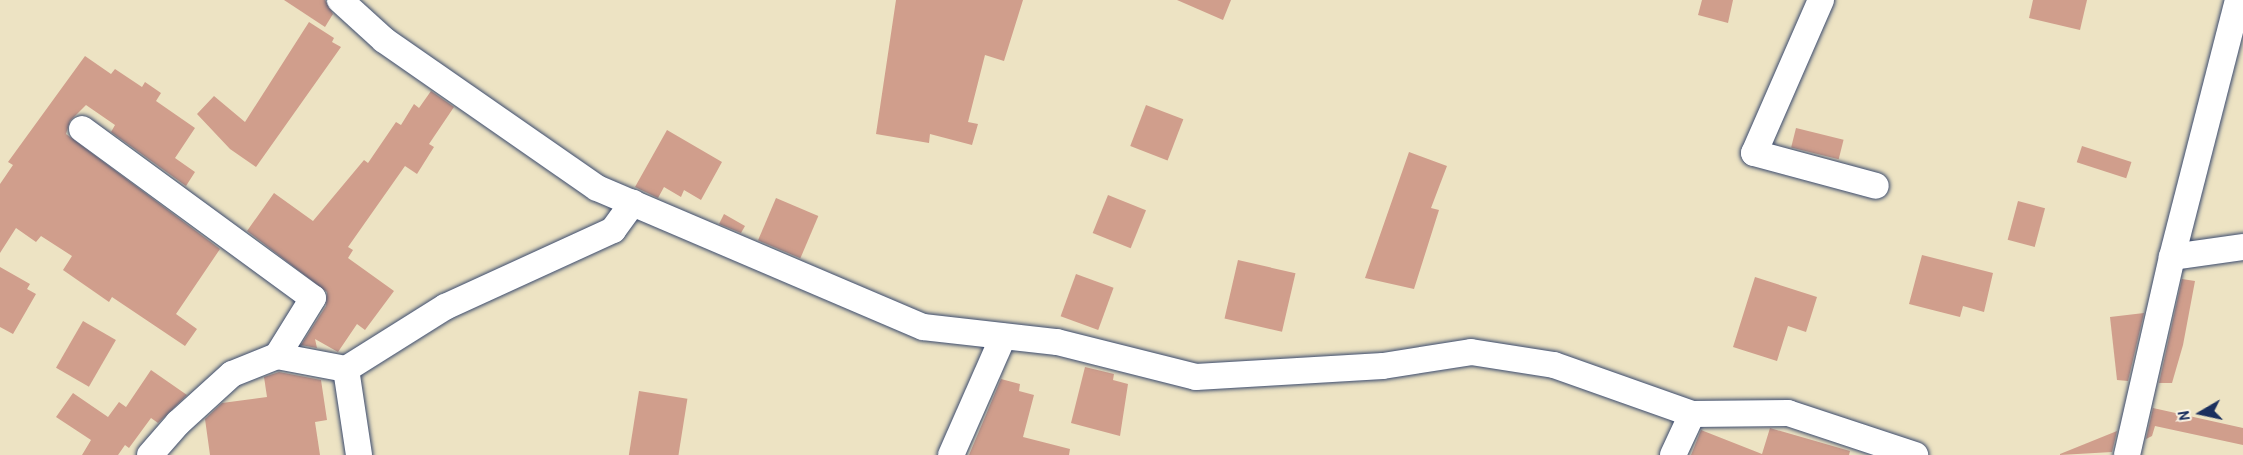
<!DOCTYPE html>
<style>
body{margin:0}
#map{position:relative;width:2243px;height:455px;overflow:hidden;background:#ede3c3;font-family:"Patrick Hand",sans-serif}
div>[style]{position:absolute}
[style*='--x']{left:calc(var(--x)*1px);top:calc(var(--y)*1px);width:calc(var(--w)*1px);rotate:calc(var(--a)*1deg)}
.building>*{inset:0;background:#d09e8c;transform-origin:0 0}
.roads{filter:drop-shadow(0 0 2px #3a4a6d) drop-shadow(0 0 2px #3a4a6d)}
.minor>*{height:26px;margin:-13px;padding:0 13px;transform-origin:13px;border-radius:13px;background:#fff}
span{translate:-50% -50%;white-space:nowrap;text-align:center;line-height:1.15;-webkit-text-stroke:4.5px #fcf5e5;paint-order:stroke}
.north{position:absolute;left:2171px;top:383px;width:60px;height:60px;-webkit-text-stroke:4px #fcf5e5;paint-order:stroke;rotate:261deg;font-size:16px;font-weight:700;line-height:24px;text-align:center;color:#1b2f5e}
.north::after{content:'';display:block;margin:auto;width:21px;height:27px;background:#1b2f5e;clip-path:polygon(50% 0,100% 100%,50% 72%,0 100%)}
</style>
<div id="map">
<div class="building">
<div style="clip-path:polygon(284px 0,325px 0,333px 14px,325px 27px)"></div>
<div style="clip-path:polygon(896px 0,1023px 0,1004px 61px,985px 55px,968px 122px,978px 124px,972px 145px,930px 134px,929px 143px,876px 134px)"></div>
<div style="clip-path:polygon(1177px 0,1231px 0,1223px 20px)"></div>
<div style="clip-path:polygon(1702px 0,1733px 0,1728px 23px,1698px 15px)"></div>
<div style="clip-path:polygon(2033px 0,2087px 0,2080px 30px,2029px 18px)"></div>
<div style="clip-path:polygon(309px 22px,334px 38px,332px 42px,341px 47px,256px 167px,230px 149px,197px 114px,214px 96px,245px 122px)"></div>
<div style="clip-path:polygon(85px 56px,111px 74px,115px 69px,142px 87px,145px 82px,161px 93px,156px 101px,195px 128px,175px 158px,195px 172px,186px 186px,111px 132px,115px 125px,86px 105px,70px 121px,66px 134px,220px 249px,176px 314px,197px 329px,185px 346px,112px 297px,109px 302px,63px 270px,72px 256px,41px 236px,36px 242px,16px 228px,0 253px,0 184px,13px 165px,8px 162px)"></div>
<div style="clip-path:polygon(431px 91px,454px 107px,429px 144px,434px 147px,417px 174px,405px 166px,348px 247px,353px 250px,348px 258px,394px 291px,365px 330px,357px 324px,338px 352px,315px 339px,317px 348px,301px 345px,326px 306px,327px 292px,247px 231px,274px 193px,313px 221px,364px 160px,368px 163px,396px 122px,401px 125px,414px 104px,419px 108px)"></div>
<div style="left:1146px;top:105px;width:40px;height:44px;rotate:21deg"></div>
<div style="left:1796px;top:128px;width:49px;height:20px;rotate:14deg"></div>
<div style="clip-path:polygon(667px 130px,722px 162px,701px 200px,684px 190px,681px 197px,664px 187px,658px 198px,635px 187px)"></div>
<div style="left:2082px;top:146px;width:52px;height:17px;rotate:18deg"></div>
<div style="clip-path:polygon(1409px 152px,1447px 166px,1431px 208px,1439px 210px,1414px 289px,1365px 278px)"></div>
<div style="left:1108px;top:195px;width:41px;height:41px;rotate:22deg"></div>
<div style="left:776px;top:198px;width:46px;height:46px;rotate:23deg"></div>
<div style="left:2018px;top:201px;width:28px;height:40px;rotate:15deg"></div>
<div style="clip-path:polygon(724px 214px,745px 226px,741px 233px,719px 224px)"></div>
<div style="clip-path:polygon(1922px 255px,1993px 273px,1984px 312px,1963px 306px,1960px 317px,1909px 304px)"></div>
<div style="left:1238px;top:260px;width:59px;height:60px;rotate:13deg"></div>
<div style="clip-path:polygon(0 267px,30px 284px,27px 289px,36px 294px,13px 334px,0 327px)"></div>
<div style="left:1076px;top:274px;width:40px;height:45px;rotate:20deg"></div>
<div style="clip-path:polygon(1755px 277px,1817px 297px,1806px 332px,1788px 326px,1777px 361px,1733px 347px)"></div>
<div style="clip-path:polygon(2182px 279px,2195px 281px,2183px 345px,2172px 383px,2159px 383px)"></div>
<div style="clip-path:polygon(2144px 313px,2128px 381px,2117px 380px,2110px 317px)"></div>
<div style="left:83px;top:321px;width:38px;height:54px;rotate:30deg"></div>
<div style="clip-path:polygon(1085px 367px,1114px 374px,1113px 380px,1128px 384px,1120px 436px,1071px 423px)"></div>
<div style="clip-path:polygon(151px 370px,187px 395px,158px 423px,151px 418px,129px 448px,125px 445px,118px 455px,82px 455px,91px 440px,56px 417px,73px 393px,108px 417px,119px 402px,126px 407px)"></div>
<div style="clip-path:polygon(279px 372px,321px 380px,327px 420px,315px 422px,320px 455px,210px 455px,205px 419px,222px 403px,267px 397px,264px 377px)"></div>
<div style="clip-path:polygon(1001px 379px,1020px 384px,1019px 391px,1034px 395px,1023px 437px,1070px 449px,1069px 455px,969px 455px)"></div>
<div style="left:639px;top:391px;width:49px;height:65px;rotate:9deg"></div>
<div style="clip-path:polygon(2153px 408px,2243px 428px,2243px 445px,2155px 426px,2152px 436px,2146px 439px)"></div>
<div style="clip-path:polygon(1770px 428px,1850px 451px,1849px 455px,1691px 455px,1701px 430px,1762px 454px)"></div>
<div style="clip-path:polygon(2117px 431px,2112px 452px,2060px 455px,2060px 454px)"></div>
</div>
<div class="roads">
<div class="minor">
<div style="--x:340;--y:0;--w:59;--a:42.3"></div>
<div style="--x:384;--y:40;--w:259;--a:34.8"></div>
<div style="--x:597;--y:188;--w:354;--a:23.1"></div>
<div style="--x:923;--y:327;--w:135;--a:6.4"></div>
<div style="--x:1057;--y:342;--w:143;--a:14.1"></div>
<div style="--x:1196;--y:377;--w:187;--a:-3.4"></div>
<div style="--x:1383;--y:366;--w:89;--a:-9"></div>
<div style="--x:1471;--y:352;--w:84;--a:8.9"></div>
<div style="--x:1554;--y:365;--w:146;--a:19.5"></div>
<div style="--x:1692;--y:414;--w:96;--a:-0.6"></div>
<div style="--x:1788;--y:413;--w:134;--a:18.3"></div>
<div style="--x:1821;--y:0;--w:167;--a:113.6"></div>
<div style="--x:1754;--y:153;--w:126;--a:15.1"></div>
<div style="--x:82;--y:129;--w:286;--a:36.2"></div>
<div style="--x:313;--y:298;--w:68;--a:121.8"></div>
<div style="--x:2172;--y:257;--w:72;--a:-8"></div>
<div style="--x:346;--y:369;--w:117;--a:-32.1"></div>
<div style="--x:445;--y:307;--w:185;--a:-24.6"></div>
<div style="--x:613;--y:230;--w:34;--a:-54"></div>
<div style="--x:150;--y:455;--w:43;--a:-48.8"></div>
<div style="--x:178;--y:423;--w:73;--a:-42.2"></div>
<div style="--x:232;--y:374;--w:48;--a:-21.8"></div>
<div style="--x:277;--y:356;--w:70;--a:10.7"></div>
<div style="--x:346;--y:369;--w:87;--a:81.4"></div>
<div style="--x:951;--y:455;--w:129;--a:-66.2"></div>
<div style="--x:1673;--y:455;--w:45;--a:-65.1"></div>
<div style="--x:2127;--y:455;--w:203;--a:-77.2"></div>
<div style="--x:2172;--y:257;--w:265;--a:-75.6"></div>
</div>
</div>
<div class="north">N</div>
</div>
